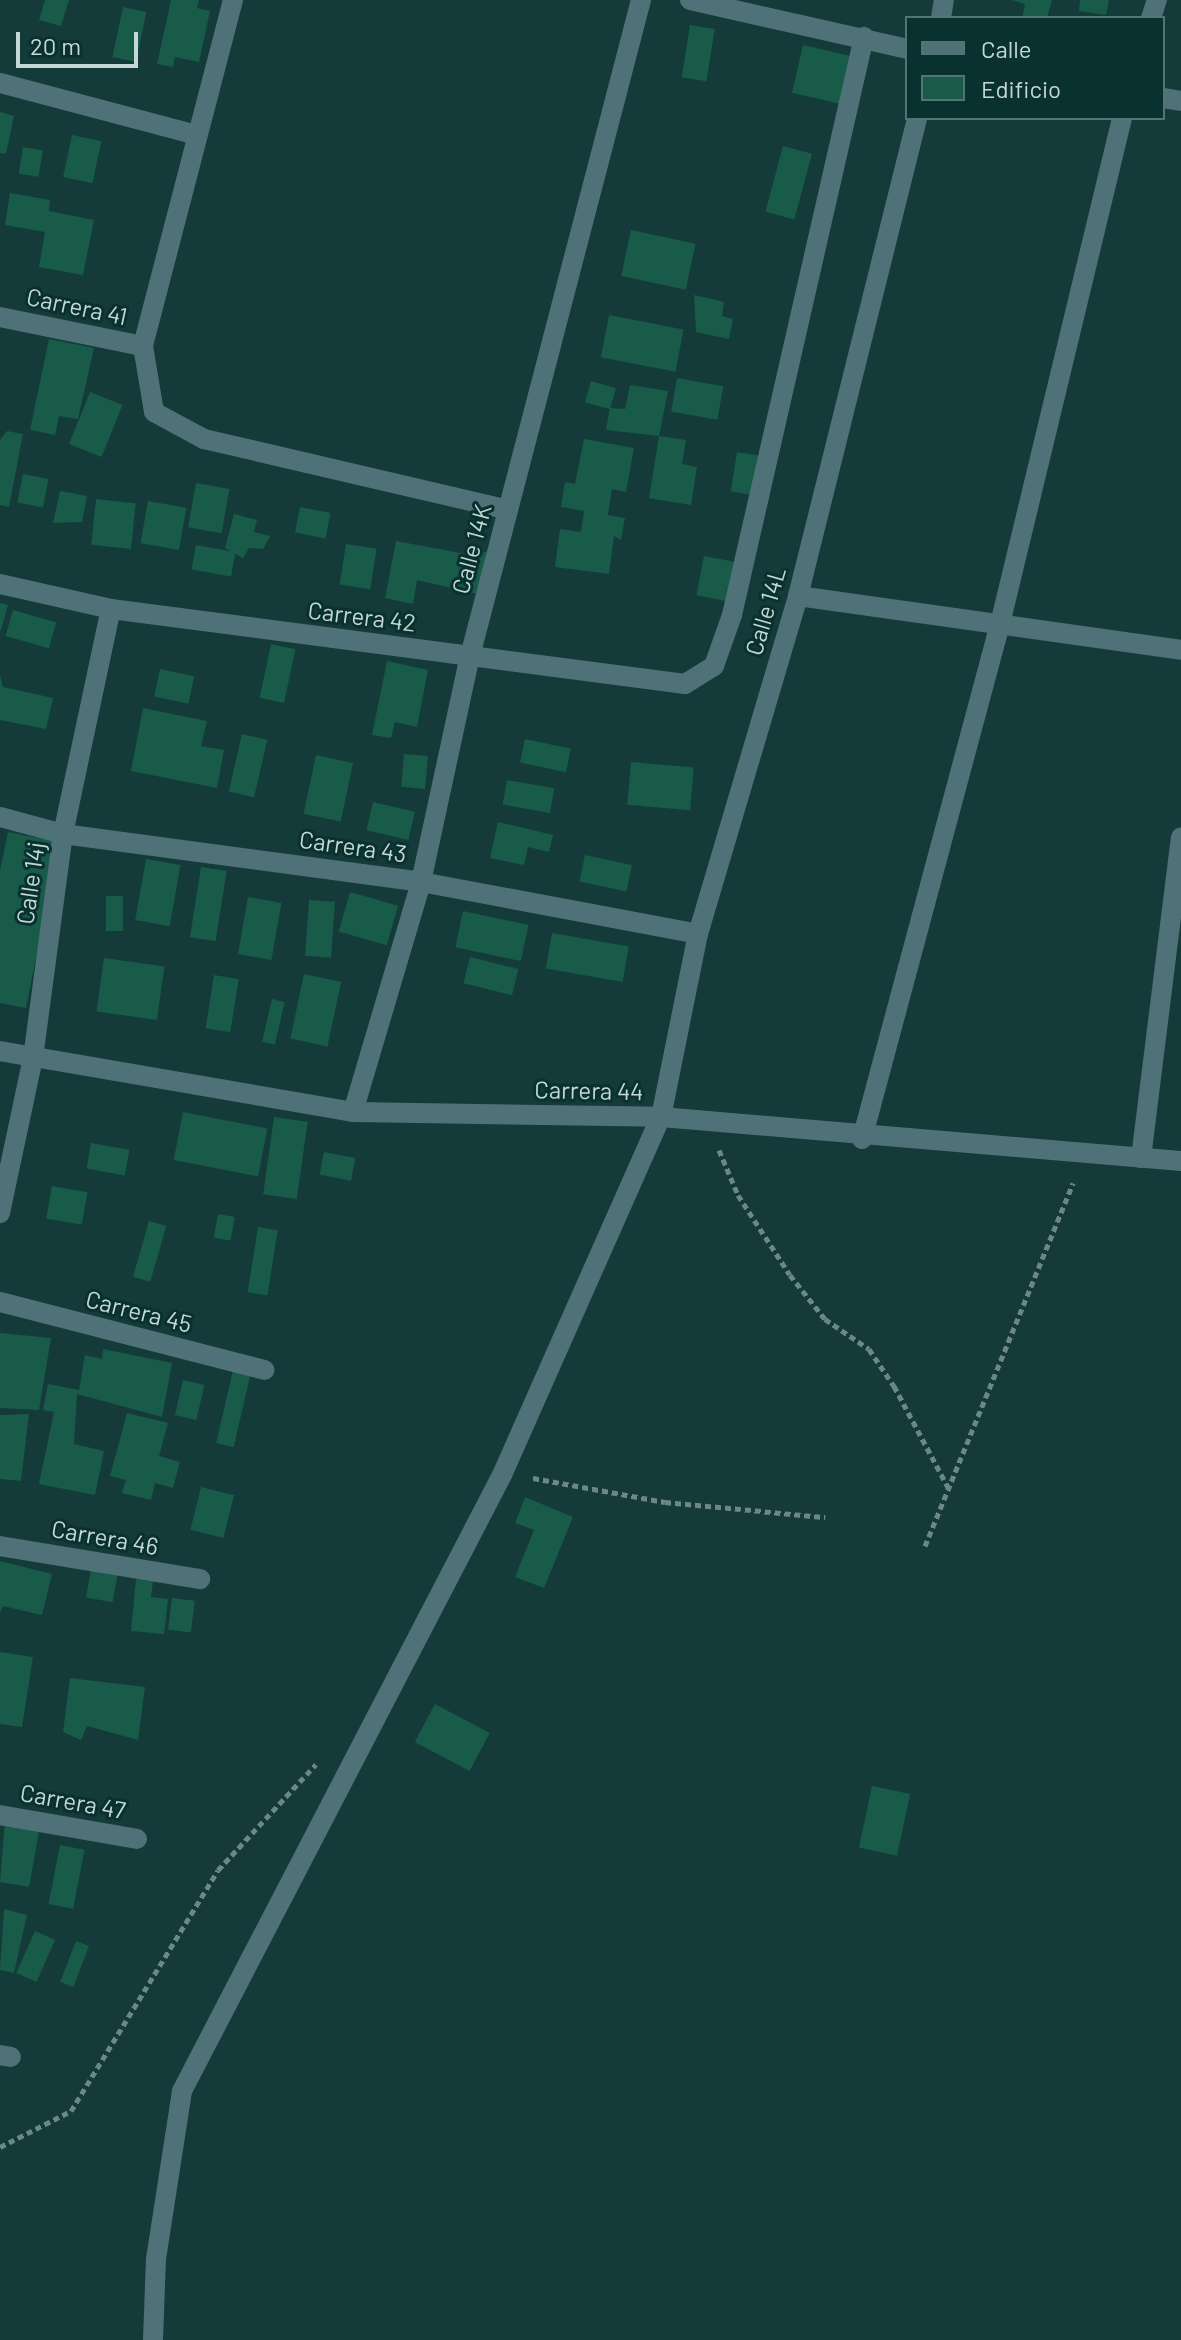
<!DOCTYPE html>
<style>
body{margin:0}
#map{position:relative;width:1181px;height:2340px;overflow:hidden;background:#143b39;font-family:Barlow,sans-serif}
div>[style]{position:absolute}
[style*='--x']{left:calc(var(--x)*1px);top:calc(var(--y)*1px);width:calc(var(--w)*1px);rotate:calc(var(--a)*1deg)}
.building>*{inset:0;background:#185b49;transform-origin:0 0}
.path>*{height:5px;margin-top:-2.5px;transform-origin:0;background:repeating-linear-gradient(90deg,#6b8886 0 6px,transparent 0 10px)}
.minor>*{height:20px;margin:-10px;padding:0 10px;transform-origin:10px;border-radius:10px;background:#4f7278}
span{translate:-50% -50%;white-space:nowrap;text-align:center;line-height:1.15;-webkit-text-stroke:6px #08312f;paint-order:stroke}
.street-label{font-size:24px;color:#c4d8d6}
.legend{position:absolute;left:905px;top:16px;width:260px;height:104px;box-sizing:border-box;background:#08312f;border:2px solid #537472;margin:0;padding:10px 14px;list-style:none;font-size:24px;color:#c4d8d6}
.legend li{display:flex;align-items:center;gap:16px;height:40px}
.legend b{width:40px;border:2px solid #537472}
.scale{position:absolute;left:16px;top:32px;width:122px;height:36px;box-sizing:border-box;border:4px solid #c4d8d6;border-top:0;padding-left:10px;font-size:24px;line-height:28px;white-space:nowrap;color:#c4d8d6;-webkit-text-stroke:6px #08312f;paint-order:stroke}
</style>
<div id="map">
<div class="building">
<div style="clip-path:polygon(45px 0,69px 0,61px 26px,39px 20px)"></div>
<div style="clip-path:polygon(171px 0,199px 0,197px 8px,210px 11px,199px 62px,175px 57px,173px 67px,157px 64px)"></div>
<div style="clip-path:polygon(1012px 0,1052px 0,1047px 18px,1022px 18px,1025px 4px)"></div>
<div style="clip-path:polygon(1080px 0,1109px 0,1106px 15px,1079px 11px)"></div>
<div style="left:123px;top:7px;width:24px;height:51px;rotate:12deg"></div>
<div style="left:690px;top:25px;width:25px;height:53px;rotate:9deg"></div>
<div style="left:803px;top:45px;width:57px;height:49px;rotate:13deg"></div>
<div style="clip-path:polygon(0 112px,14px 116px,6px 154px,0 153px)"></div>
<div style="left:72px;top:135px;width:30px;height:43px;rotate:12deg"></div>
<div style="left:783px;top:146px;width:30px;height:68px;rotate:15deg"></div>
<div style="left:23px;top:147px;width:20px;height:27px;rotate:9deg"></div>
<div style="clip-path:polygon(10px 193px,50px 200px,49px 211px,94px 220px,83px 275px,39px 267px,45px 232px,5px 225px)"></div>
<div style="left:631px;top:230px;width:66px;height:47px;rotate:12deg"></div>
<div style="clip-path:polygon(694px 295px,724px 302px,722px 316px,733px 319px,729px 339px,696px 332px)"></div>
<div style="left:609px;top:315px;width:76px;height:43px;rotate:11deg"></div>
<div style="clip-path:polygon(49px 339px,94px 348px,78px 419px,59px 416px,55px 435px,30px 430px)"></div>
<div style="left:677px;top:378px;width:47px;height:34px;rotate:10deg"></div>
<div style="left:591px;top:381px;width:26px;height:22px;rotate:16deg"></div>
<div style="clip-path:polygon(630px 385px,668px 391px,659px 436px,606px 430px,610px 408px,625px 409px)"></div>
<div style="left:90px;top:392px;width:35px;height:56px;rotate:22deg"></div>
<div style="clip-path:polygon(7px 431px,23px 434px,9px 507px,0 505px,0 440px)"></div>
<div style="clip-path:polygon(659px 436px,686px 440px,682px 464px,697px 467px,691px 505px,649px 498px)"></div>
<div style="clip-path:polygon(584px 439px,634px 448px,626px 492px,612px 489px,608px 515px,625px 518px,621px 540px,614px 536px,609px 574px,555px 567px,560px 529px,581px 532px,584px 511px,561px 507px,565px 482px,575px 484px)"></div>
<div style="left:737px;top:452px;width:24px;height:40px;rotate:9deg"></div>
<div style="left:23px;top:474px;width:26px;height:29px;rotate:11deg"></div>
<div style="left:196px;top:483px;width:34px;height:45px;rotate:10deg"></div>
<div style="clip-path:polygon(60px 491px,87px 496px,82px 522px,53px 523px)"></div>
<div style="left:96px;top:499px;width:40px;height:46px;rotate:6deg"></div>
<div style="left:148px;top:501px;width:39px;height:43px;rotate:10deg"></div>
<div style="left:300px;top:507px;width:31px;height:26px;rotate:11deg"></div>
<div style="clip-path:polygon(234px 514px,257px 520px,254px 532px,270px 536px,263px 549px,249px 548px,243px 558px,225px 548px)"></div>
<div style="clip-path:polygon(396px 541px,466px 554px,462px 579px,471px 548px,489px 553px,478px 594px,417px 580px,413px 604px,385px 598px)"></div>
<div style="left:346px;top:544px;width:31px;height:41px;rotate:9deg"></div>
<div style="left:196px;top:545px;width:40px;height:25px;rotate:10deg"></div>
<div style="left:704px;top:556px;width:36px;height:40px;rotate:11deg"></div>
<div style="clip-path:polygon(0 603px,8px 605px,1px 630px,0 630px)"></div>
<div style="left:13px;top:610px;width:45px;height:27px;rotate:16deg"></div>
<div style="left:271px;top:644px;width:25px;height:55px;rotate:12deg"></div>
<div style="clip-path:polygon(387px 661px,428px 670px,417px 727px,395px 722px,391px 738px,372px 735px)"></div>
<div style="left:160px;top:669px;width:35px;height:28px;rotate:12deg"></div>
<div style="clip-path:polygon(0 676px,3px 687px,53px 698px,46px 729px,0 720px)"></div>
<div style="clip-path:polygon(143px 708px,207px 721px,201px 746px,224px 750px,217px 788px,131px 771px)"></div>
<div style="left:242px;top:734px;width:26px;height:59px;rotate:13deg"></div>
<div style="left:525px;top:739px;width:47px;height:24px;rotate:12deg"></div>
<div style="left:404px;top:754px;width:24px;height:33px;rotate:5deg"></div>
<div style="left:316px;top:755px;width:38px;height:60px;rotate:12deg"></div>
<div style="left:631px;top:762px;width:63px;height:43px;rotate:5deg"></div>
<div style="left:507px;top:780px;width:48px;height:25px;rotate:10deg"></div>
<div style="left:373px;top:802px;width:43px;height:29px;rotate:13deg"></div>
<div style="clip-path:polygon(498px 822px,553px 835px,549px 852px,528px 847px,524px 865px,490px 858px)"></div>
<div style="clip-path:polygon(8px 832px,59px 842px,26px 1008px,0 1003px,0 871px)"></div>
<div style="left:585px;top:855px;width:48px;height:27px;rotate:12deg"></div>
<div style="left:146px;top:859px;width:35px;height:62px;rotate:10deg"></div>
<div style="left:201px;top:867px;width:26px;height:71px;rotate:9deg"></div>
<div style="left:350px;top:892px;width:50px;height:41px;rotate:16deg"></div>
<div style="left:106px;top:896px;width:17px;height:35px"></div>
<div style="left:248px;top:897px;width:34px;height:58px;rotate:10deg"></div>
<div style="left:309px;top:900px;width:26px;height:56px;rotate:4deg"></div>
<div style="left:463px;top:911px;width:67px;height:37px;rotate:12deg"></div>
<div style="left:552px;top:933px;width:78px;height:36px;rotate:10deg"></div>
<div style="left:470px;top:957px;width:50px;height:27px;rotate:14deg"></div>
<div style="left:104px;top:958px;width:61px;height:54px;rotate:8deg"></div>
<div style="left:304px;top:974px;width:38px;height:66px;rotate:12deg"></div>
<div style="left:214px;top:975px;width:25px;height:54px;rotate:9deg"></div>
<div style="left:272px;top:999px;width:13px;height:44px;rotate:13deg"></div>
<div style="left:183px;top:1112px;width:86px;height:49px;rotate:11deg"></div>
<div style="left:274px;top:1117px;width:34px;height:78px;rotate:8deg"></div>
<div style="left:91px;top:1143px;width:39px;height:26px;rotate:10deg"></div>
<div style="left:324px;top:1152px;width:32px;height:23px;rotate:11deg"></div>
<div style="left:52px;top:1186px;width:36px;height:33px;rotate:10deg"></div>
<div style="left:218px;top:1214px;width:17px;height:24px;rotate:10deg"></div>
<div style="left:149px;top:1221px;width:18px;height:58px;rotate:16deg"></div>
<div style="left:258px;top:1227px;width:20px;height:66px;rotate:9deg"></div>
<div style="clip-path:polygon(0 1333px,51px 1338px,39px 1410px,0 1408px)"></div>
<div style="clip-path:polygon(103px 1349px,172px 1363px,162px 1417px,77px 1394px,74px 1444px,104px 1451px,95px 1495px,39px 1484px,54px 1412px,43px 1410px,48px 1384px,79px 1390px,85px 1355px,102px 1359px)"></div>
<div style="left:233px;top:1370px;width:18px;height:75px;rotate:13deg"></div>
<div style="left:183px;top:1380px;width:22px;height:36px;rotate:13deg"></div>
<div style="clip-path:polygon(127px 1413px,168px 1423px,159px 1456px,180px 1462px,173px 1488px,155px 1483px,151px 1500px,122px 1493px,126px 1480px,110px 1476px)"></div>
<div style="clip-path:polygon(29px 1414px,21px 1481px,0 1479px,0 1415px)"></div>
<div style="left:201px;top:1487px;width:34px;height:44px;rotate:14deg"></div>
<div style="clip-path:polygon(525px 1497px,573px 1517px,544px 1588px,515px 1577px,534px 1530px,515px 1523px)"></div>
<div style="clip-path:polygon(0 1561px,52px 1574px,42px 1615px,3px 1606px,0 1613px)"></div>
<div style="left:91px;top:1569px;width:27px;height:29px;rotate:10deg"></div>
<div style="clip-path:polygon(136px 1579px,153px 1581px,151px 1597px,168px 1599px,164px 1634px,131px 1631px)"></div>
<div style="left:172px;top:1598px;width:23px;height:32px;rotate:7deg"></div>
<div style="clip-path:polygon(0 1652px,33px 1657px,22px 1727px,0 1724px)"></div>
<div style="clip-path:polygon(70px 1678px,145px 1687px,138px 1740px,87px 1726px,81px 1740px,63px 1732px)"></div>
<div style="left:435px;top:1704px;width:62px;height:43px;rotate:28deg"></div>
<div style="left:872px;top:1786px;width:39px;height:63px;rotate:12deg"></div>
<div style="clip-path:polygon(6px 1808px,42px 1815px,29px 1887px,0 1882px)"></div>
<div style="left:60px;top:1845px;width:25px;height:60px;rotate:11deg"></div>
<div style="clip-path:polygon(4px 1909px,27px 1915px,14px 1973px,0 1970px)"></div>
<div style="left:35px;top:1931px;width:22px;height:46px;rotate:24deg"></div>
<div style="left:76px;top:1941px;width:14px;height:44px;rotate:21deg"></div>
</div>
<div class="path">
<div style="--x:719;--y:1150;--w:49;--a:67.1"></div>
<div style="--x:738;--y:1195;--w:95;--a:57"></div>
<div style="--x:790;--y:1275;--w:56;--a:51.5"></div>
<div style="--x:825;--y:1319;--w:53;--a:34.3"></div>
<div style="--x:869;--y:1349;--w:45;--a:56"></div>
<div style="--x:894;--y:1386;--w:117;--a:61.9"></div>
<div style="--x:533;--y:1478;--w:134;--a:10.3"></div>
<div style="--x:665;--y:1502;--w:161;--a:5.4"></div>
<div style="--x:925;--y:1546;--w:392;--a:-67.8"></div>
<div style="--x:0;--y:2147;--w:80;--a:-26.9"></div>
<div style="--x:71;--y:2111;--w:282;--a:-58.6"></div>
<div style="--x:218;--y:1870;--w:144;--a:-47.2"></div>
</div>
<div class="minor">
<div style="--x:233;--y:0;--w:358;--a:104.6"></div>
<div style="--x:143;--y:346;--w:67;--a:80.5"></div>
<div style="--x:154;--y:412;--w:57;--a:28.4"></div>
<div style="--x:204;--y:439;--w:312;--a:13.1"></div>
<div style="--x:690;--y:0;--w:222;--a:12.7"></div>
<div style="--x:941;--y:18;--w:18;--a:-81"></div>
<div style="--x:1151;--y:18;--w:19;--a:-72"></div>
<div style="--x:0;--y:83;--w:204;--a:14.8"></div>
<div style="--x:1163;--y:98;--w:18;--a:9"></div>
<div style="--x:0;--y:317;--w:146;--a:11.5"></div>
<div style="--x:0;--y:584;--w:114;--a:12.7"></div>
<div style="--x:111;--y:609;--w:579;--a:7.44"></div>
<div style="--x:685;--y:684;--w:34;--a:-32"></div>
<div style="--x:714;--y:666;--w:54;--a:-70.6"></div>
<div style="--x:732;--y:615;--w:593;--a:-77.14"></div>
<div style="--x:798;--y:596;--w:387;--a:8"></div>
<div style="--x:0;--y:817;--w:65;--a:15.1"></div>
<div style="--x:63;--y:834;--w:361;--a:7.6"></div>
<div style="--x:421;--y:882;--w:282;--a:10.6"></div>
<div style="--x:0;--y:1051;--w:358;--a:9.8"></div>
<div style="--x:353;--y:1112;--w:308;--a:0.9"></div>
<div style="--x:661;--y:1117;--w:522;--a:4.84"></div>
<div style="--x:353;--y:1112;--w:240;--a:-73.5"></div>
<div style="--x:421;--y:882;--w:231;--a:-77.8"></div>
<div style="--x:470;--y:656;--w:678;--a:-75.39"></div>
<div style="--x:862;--y:1139;--w:533;--a:-75"></div>
<div style="--x:1000;--y:624;--w:520;--a:-76.44"></div>
<div style="--x:1141;--y:1158;--w:323;--a:-82.9"></div>
<div style="--x:0;--y:1213;--w:158;--a:-78"></div>
<div style="--x:33;--y:1058;--w:226;--a:-82.4"></div>
<div style="--x:63;--y:834;--w:230;--a:-78"></div>
<div style="--x:0;--y:1302;--w:273;--a:14.4"></div>
<div style="--x:0;--y:1546;--w:203;--a:9.4"></div>
<div style="--x:0;--y:1815;--w:139;--a:9.9"></div>
<div style="--x:0;--y:2055;--w:11;--a:10"></div>
<div style="--x:153;--y:2340;--w:81;--a:-87.9"></div>
<div style="--x:156;--y:2259;--w:170;--a:-81.2"></div>
<div style="--x:182;--y:2091;--w:694;--a:-62.55"></div>
<div style="--x:502;--y:1475;--w:392;--a:-66.1"></div>
<div style="--x:661;--y:1117;--w:187;--a:-78.6"></div>
<div style="--x:698;--y:934;--w:352;--a:-73.5"></div>
<div style="--x:798;--y:596;--w:493;--a:-76"></div>
</div>
<div class="street-label">
<span style="left:77px;top:306px;rotate:12deg">Carrera 41</span>
<span style="left:471px;top:549px;rotate:-75deg">Calle 14K</span>
<span style="left:765px;top:611px;rotate:-74deg">Calle 14L</span>
<span style="left:362px;top:616px;rotate:7deg">Carrera 42</span>
<span style="left:353px;top:846px;rotate:8deg">Carrera 43</span>
<span style="left:30px;top:883px;rotate:-82deg">Calle 14j</span>
<span style="left:589px;top:1090px;rotate:1deg">Carrera 44</span>
<span style="left:139px;top:1311px;rotate:14deg">Carrera 45</span>
<span style="left:105px;top:1537px;rotate:10deg">Carrera 46</span>
<span style="left:73px;top:1801px;rotate:10deg">Carrera 47</span>
</div>
<ul class="legend">
<li><b style="height:10px;background:#4f7278"></b>Calle</li>
<li><b style="height:22px;background:#185b49"></b>Edificio</li>
</ul>
<div class="scale">20 m</div>
</div>
